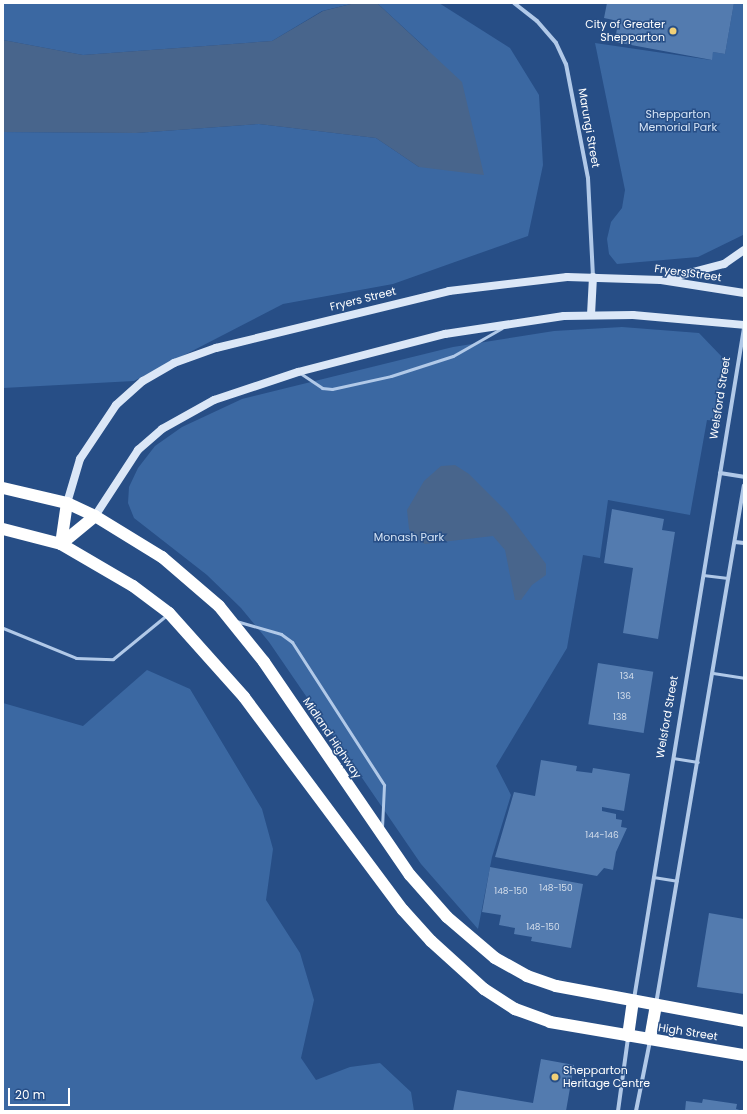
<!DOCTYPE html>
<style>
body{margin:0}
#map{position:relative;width:747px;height:1114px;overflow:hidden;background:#274e86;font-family:Poppins,sans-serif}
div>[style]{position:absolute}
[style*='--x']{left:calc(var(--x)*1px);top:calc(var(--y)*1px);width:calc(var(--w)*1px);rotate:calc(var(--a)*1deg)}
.green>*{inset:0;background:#3b68a2}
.water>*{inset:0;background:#48658c}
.building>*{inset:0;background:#537baf;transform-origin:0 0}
.lane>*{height:3px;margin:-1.5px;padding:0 1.5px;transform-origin:1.5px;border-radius:1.5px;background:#b1c9e8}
.street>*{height:4px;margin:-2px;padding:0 2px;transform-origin:2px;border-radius:2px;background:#b1c9e8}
.secondary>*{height:8px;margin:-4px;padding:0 4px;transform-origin:4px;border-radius:4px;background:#dbe7f7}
.highway>*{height:12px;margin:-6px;padding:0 6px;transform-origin:6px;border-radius:6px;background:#fff}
.dots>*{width:11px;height:11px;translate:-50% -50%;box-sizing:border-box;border:2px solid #274e86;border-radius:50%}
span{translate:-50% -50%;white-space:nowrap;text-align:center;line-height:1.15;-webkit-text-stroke:3px #274e86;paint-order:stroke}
.number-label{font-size:9px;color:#d4deeb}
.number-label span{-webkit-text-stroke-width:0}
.poi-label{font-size:11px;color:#fff}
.right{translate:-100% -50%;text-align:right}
.left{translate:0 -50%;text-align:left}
.park-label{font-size:11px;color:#d5e4f6}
.street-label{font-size:11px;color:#fff}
.frame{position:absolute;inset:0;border:4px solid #fff;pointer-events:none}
.scale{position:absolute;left:8px;top:1088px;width:62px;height:18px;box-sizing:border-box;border:2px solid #fff;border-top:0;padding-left:5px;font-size:12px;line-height:14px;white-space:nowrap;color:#fff;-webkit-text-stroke:3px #274e86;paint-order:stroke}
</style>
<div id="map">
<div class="green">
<div style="clip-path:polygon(3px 3px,355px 3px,322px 11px,272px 41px,83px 55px,3px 40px)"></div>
<div style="clip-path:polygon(377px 3px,439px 3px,510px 48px,539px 95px,543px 165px,528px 236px,393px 284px,283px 304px,134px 381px,3px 388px,3px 132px,136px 133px,259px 124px,376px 138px,419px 167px,428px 50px)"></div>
<div style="clip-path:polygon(734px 3px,744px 3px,743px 235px,698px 257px,617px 264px,609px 254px,607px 239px,611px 222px,622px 208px,625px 190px,595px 43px,711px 60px,713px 52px,725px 54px)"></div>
<div style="clip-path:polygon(622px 327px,699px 333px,724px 359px,715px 421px,707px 420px,690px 515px,608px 500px,600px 558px,583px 555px,567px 648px,496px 766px,511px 795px,492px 857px,478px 929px,421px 864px,269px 642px,241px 608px,207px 575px,134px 518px,128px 503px,129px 487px,138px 468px,155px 446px,182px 427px,242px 399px,453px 347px,554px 331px)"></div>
<div style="clip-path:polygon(147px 670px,190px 689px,262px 809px,273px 849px,266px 900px,300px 953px,314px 1000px,301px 1058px,316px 1080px,350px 1067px,380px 1063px,411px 1092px,414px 1111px,3px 1111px,3px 703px,83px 726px)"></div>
</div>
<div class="water">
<div style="clip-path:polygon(355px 3px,377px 3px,462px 82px,484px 175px,419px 167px,376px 138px,259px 124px,136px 133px,3px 132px,3px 40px,83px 55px,272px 41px,323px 11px)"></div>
<div style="clip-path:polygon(455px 465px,469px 474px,507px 512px,546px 564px,546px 575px,532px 585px,521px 600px,515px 600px,505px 550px,493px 536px,425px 544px,415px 538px,409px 529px,407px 510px,424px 481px,441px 466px)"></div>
</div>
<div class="building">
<div style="clip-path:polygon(607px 3px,734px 3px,725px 54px,713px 52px,712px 60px,615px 42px,618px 21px,604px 18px)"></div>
<div style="clip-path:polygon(612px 509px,664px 519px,662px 530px,675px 532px,658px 639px,623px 633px,633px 568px,604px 563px)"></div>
<div style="left:598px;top:663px;width:56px;height:62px;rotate:9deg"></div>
<div style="clip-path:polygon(541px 760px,577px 766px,576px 771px,592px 773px,593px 768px,630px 774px,624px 811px,602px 807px,602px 811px,616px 814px,616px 819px,622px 820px,621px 827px,627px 828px,616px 852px,613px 870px,604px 868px,597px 876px,495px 857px,514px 792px,535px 796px)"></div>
<div style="clip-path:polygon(490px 867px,583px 884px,571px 948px,531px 941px,532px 937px,514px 934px,515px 928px,499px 925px,501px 915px,482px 912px)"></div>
<div style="clip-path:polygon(709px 913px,744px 919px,744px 994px,697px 987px)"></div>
<div style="clip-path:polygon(541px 1059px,574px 1065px,566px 1111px,453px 1111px,457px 1090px,533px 1103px)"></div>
<div style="clip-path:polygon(703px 1099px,737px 1104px,736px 1109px,743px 1111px,685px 1111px,686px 1101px,702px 1103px)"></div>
</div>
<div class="lane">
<div style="--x:300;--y:373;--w:27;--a:34"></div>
<div style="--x:322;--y:388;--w:10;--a:6"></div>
<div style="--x:332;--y:389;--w:60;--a:-12.4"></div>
<div style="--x:391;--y:376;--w:65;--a:-17.9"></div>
<div style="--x:453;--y:356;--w:56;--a:-29.7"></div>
<div style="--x:703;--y:575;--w:25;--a:7"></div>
<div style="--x:236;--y:621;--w:47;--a:16.1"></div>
<div style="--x:281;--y:634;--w:14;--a:36"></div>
<div style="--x:292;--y:642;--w:170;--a:57.2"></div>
<div style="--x:384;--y:785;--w:43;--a:92.7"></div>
<div style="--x:3;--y:628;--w:79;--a:22.3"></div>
<div style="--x:76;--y:658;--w:37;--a:2"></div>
<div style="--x:113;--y:659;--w:71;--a:-39.3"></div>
<div style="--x:713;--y:673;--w:31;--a:9"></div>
<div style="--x:673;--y:758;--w:25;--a:9"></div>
<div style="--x:653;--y:877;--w:24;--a:9"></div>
</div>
<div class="street">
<div style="--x:514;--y:3;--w:29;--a:38"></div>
<div style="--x:537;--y:21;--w:29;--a:49"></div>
<div style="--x:556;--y:43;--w:23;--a:65"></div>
<div style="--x:566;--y:64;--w:116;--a:79.1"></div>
<div style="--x:588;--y:178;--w:99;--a:87.1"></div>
<div style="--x:720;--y:473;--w:24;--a:9"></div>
<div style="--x:735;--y:542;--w:9;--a:6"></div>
<div style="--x:634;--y:999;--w:680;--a:-80.69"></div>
<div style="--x:656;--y:1004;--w:526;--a:-80.38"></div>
<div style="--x:618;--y:1111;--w:74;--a:-82.2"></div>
<div style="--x:636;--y:1111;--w:71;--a:-78.7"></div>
</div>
<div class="secondary">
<div style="--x:666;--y:279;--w:60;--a:-14.5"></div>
<div style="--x:724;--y:264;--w:24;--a:-35"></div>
<div style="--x:591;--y:315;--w:38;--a:-87"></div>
<div style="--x:67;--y:503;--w:46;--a:-73.5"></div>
<div style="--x:80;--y:459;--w:65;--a:-56.3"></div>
<div style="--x:116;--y:405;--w:36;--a:-42"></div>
<div style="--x:143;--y:381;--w:36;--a:-30"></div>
<div style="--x:174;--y:363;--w:45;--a:-19.7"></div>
<div style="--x:216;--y:348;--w:240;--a:-13.7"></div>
<div style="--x:449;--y:291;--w:119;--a:-6.8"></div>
<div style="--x:567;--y:277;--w:94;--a:1.8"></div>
<div style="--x:661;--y:280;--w:84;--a:8.9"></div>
<div style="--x:95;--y:516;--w:79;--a:-56.9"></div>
<div style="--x:138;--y:450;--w:32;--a:-41"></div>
<div style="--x:162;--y:429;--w:60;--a:-29.1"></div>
<div style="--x:214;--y:400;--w:89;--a:-18.4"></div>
<div style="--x:298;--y:372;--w:152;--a:-14.5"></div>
<div style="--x:445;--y:334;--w:120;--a:-8.6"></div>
<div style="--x:564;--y:316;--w:69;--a:-0.8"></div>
<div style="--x:633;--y:315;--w:111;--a:5.1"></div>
</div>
<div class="highway">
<div style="--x:3;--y:488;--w:66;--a:13.2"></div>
<div style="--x:67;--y:503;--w:31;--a:25"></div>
<div style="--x:95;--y:516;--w:79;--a:31.5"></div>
<div style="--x:162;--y:557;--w:75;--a:40.7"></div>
<div style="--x:219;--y:606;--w:72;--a:51.2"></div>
<div style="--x:264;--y:662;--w:258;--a:55.6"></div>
<div style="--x:410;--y:875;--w:56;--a:48.6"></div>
<div style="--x:447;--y:917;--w:63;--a:40.5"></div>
<div style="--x:495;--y:958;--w:37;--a:29"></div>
<div style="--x:527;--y:976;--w:31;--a:19"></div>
<div style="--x:556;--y:986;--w:191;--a:10.5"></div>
<div style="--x:3;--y:529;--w:60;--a:14.5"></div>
<div style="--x:61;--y:544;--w:83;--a:30.3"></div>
<div style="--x:133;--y:586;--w:45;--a:36.9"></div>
<div style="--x:169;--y:613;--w:113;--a:48.2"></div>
<div style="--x:244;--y:697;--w:266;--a:53.3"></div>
<div style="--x:403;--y:910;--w:42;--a:47.9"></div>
<div style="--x:431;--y:941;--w:72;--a:42.2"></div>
<div style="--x:484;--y:989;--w:37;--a:33"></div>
<div style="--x:515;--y:1009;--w:37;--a:20"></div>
<div style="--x:550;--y:1022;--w:197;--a:9.7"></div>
<div style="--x:61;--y:544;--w:44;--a:-39.5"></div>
<div style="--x:61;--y:544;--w:41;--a:-81.7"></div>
<div style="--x:628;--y:1036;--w:34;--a:-82"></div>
<div style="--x:650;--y:1039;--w:34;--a:-80"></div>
</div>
<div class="dots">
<div style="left:673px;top:31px;background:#f1d077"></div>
<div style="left:555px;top:1077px;background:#f1d077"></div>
</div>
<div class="number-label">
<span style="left:627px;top:676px">134</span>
<span style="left:624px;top:696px">136</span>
<span style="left:620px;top:717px">138</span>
<span style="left:602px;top:835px">144-146</span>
<span style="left:556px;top:888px">148-150</span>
<span style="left:511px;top:891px">148-150</span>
<span style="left:543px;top:927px">148-150</span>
</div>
<div class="poi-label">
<span class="right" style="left:665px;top:31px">City of Greater<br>Shepparton</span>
<span class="left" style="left:563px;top:1077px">Shepparton<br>Heritage Centre</span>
</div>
<div class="park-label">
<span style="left:678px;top:121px">Shepparton<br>Memorial Park</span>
<span style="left:409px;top:537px">Monash Park</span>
</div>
<div class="street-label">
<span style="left:589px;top:128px;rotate:80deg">Marungi Street</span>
<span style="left:688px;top:273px;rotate:8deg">Fryers Street</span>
<span style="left:363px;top:299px;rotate:-14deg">Fryers Street</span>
<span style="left:720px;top:398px;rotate:-81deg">Welsford Street</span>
<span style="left:667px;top:717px;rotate:-80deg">Welsford Street</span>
<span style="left:332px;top:738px;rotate:56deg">Midland Highway</span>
<span style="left:688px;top:1032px;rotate:9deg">High Street</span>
</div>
<div class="frame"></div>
<div class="scale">20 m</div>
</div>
